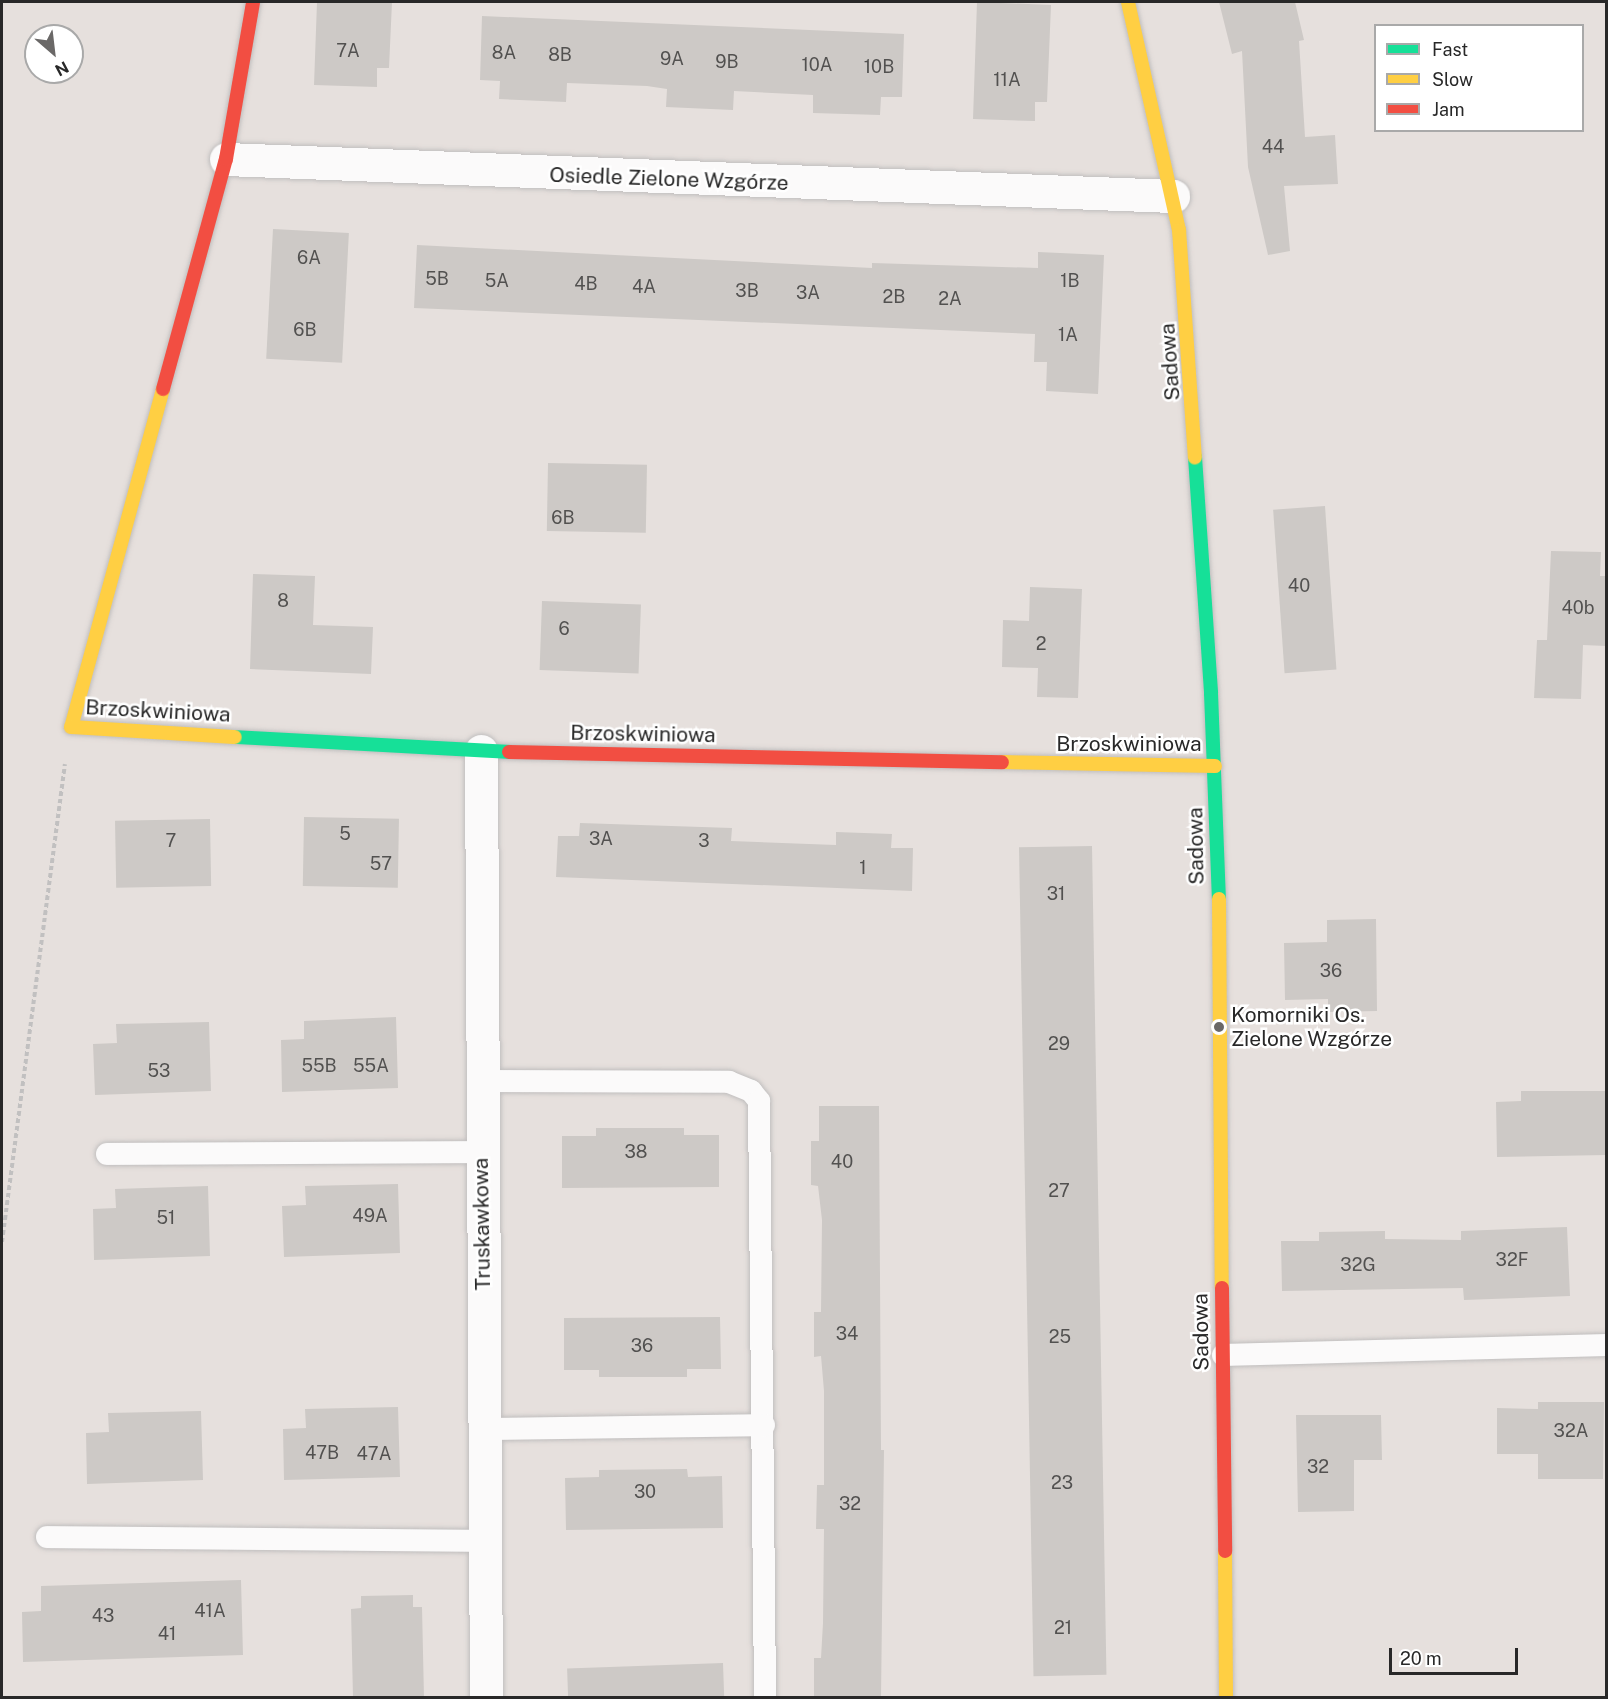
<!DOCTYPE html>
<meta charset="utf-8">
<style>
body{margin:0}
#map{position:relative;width:1608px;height:1699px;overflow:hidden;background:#e6e0dd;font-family:"Public Sans",sans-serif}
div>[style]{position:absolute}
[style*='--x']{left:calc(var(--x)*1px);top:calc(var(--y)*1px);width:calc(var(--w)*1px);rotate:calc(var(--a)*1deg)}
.building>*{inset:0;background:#cdc9c6;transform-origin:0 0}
.path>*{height:4px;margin-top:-2px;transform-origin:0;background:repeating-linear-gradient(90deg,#c1c0c0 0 4.5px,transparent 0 7.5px)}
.roads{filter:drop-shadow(0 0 2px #c0bebe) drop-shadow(0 0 2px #c0bebe)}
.lane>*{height:22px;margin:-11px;padding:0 11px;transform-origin:11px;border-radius:11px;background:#fbfafa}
.street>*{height:33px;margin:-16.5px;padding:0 16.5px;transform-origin:16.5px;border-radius:16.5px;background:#fbfafa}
.fast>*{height:14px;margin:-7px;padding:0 7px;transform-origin:7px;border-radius:7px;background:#16e098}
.slow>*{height:14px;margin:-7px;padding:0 7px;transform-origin:7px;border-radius:7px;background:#ffcf43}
.jam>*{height:14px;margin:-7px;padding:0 7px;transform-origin:7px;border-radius:7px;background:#f24e42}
.dots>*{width:16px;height:16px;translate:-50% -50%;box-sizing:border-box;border:3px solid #fff;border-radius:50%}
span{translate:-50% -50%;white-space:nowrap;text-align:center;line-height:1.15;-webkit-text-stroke:5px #fff;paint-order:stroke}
.number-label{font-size:18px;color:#525150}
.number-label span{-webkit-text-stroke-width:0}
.street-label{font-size:21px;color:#282828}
.poi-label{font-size:21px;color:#282828}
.left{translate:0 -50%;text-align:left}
.frame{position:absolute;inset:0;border:3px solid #282828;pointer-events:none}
.legend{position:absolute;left:1374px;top:24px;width:210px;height:108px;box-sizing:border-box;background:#fff;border:2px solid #a9a9a9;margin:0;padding:8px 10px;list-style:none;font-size:18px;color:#282828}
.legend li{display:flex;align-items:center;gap:12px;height:30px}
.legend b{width:30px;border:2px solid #a9a9a9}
.north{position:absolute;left:24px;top:24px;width:60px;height:60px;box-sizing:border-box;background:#fff;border:2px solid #a9a9a9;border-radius:50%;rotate:152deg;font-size:16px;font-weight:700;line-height:24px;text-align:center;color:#282828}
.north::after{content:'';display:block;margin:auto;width:21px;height:27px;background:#6a6867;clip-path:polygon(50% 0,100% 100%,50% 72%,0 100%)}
.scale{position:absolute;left:1389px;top:1648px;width:129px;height:27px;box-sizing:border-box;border:3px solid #282828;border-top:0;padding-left:8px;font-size:18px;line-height:21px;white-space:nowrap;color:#282828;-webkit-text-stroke:4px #fff;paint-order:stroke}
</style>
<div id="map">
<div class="building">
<div style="clip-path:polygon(317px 2px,392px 2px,389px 68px,377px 68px,377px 87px,314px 85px)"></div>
<div style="clip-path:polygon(977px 2px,1051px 5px,1047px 102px,1035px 102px,1035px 121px,973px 119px)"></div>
<div style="clip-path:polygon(1219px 2px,1295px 2px,1304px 40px,1299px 41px,1305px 137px,1335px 135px,1338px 184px,1284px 186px,1290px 251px,1268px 255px,1248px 167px,1242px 51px,1232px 54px)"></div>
<div style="clip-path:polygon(482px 16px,904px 34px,902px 97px,881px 97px,880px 115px,813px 113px,813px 95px,734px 91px,733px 110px,666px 107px,667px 89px,647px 86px,567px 83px,566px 102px,499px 99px,500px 81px,480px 80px)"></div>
<div style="left:273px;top:229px;width:76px;height:130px;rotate:3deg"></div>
<div style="clip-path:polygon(417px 245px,872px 268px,872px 263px,1038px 268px,1038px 252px,1104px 255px,1098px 394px,1046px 391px,1047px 362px,1034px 362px,1035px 334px,414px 308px)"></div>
<div style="left:548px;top:463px;width:99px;height:68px;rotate:1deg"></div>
<div style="left:1325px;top:506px;width:164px;height:52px;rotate:86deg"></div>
<div style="clip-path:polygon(1551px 551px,1601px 552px,1600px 576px,1606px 576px,1606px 646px,1583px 645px,1581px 699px,1534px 698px,1537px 640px,1547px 640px)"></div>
<div style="clip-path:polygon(253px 574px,315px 576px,313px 625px,373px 627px,371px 674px,250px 669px)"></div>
<div style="clip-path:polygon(1030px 587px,1082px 589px,1078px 698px,1037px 697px,1038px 668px,1002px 667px,1003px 620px,1029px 621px)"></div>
<div style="left:542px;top:601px;width:99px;height:69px;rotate:2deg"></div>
<div style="left:304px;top:817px;width:95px;height:69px;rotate:1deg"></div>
<div style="left:210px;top:819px;width:67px;height:95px;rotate:89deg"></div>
<div style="clip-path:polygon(580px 823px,732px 828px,731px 841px,836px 845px,836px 832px,892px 834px,891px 848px,913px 848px,912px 891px,556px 877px,558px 836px,579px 836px)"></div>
<div style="left:1092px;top:846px;width:829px;height:73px;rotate:89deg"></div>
<div style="clip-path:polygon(1376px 919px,1377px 1011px,1328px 1012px,1328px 999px,1285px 1000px,1284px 943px,1327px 942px,1327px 920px)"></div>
<div style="clip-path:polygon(396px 1017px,398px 1088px,282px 1092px,281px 1040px,304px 1039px,304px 1021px)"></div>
<div style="clip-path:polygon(209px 1022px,211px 1091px,95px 1095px,93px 1044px,117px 1043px,116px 1024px)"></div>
<div style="clip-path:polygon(1521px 1091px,1606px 1091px,1606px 1155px,1497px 1157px,1496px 1102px,1521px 1101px)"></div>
<div style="clip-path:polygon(819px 1106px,879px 1106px,881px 1450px,884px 1450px,881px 1698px,814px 1698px,814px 1658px,821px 1658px,823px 1623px,824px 1529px,816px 1529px,817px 1485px,824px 1485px,824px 1391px,821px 1356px,814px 1357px,814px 1312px,821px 1312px,822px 1220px,818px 1186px,811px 1185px,811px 1141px,819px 1141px)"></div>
<div style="clip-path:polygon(596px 1128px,684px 1128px,684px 1135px,719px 1135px,719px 1187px,562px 1188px,562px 1136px,596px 1136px)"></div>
<div style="clip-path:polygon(398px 1184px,400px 1253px,284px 1257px,282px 1206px,306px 1205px,305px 1186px)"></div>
<div style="clip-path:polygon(208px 1186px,210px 1256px,94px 1260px,93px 1209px,116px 1208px,115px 1189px)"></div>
<div style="clip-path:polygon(1567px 1227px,1570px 1296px,1464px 1300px,1463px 1288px,1282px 1291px,1281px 1241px,1319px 1241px,1319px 1232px,1385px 1231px,1385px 1239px,1461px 1240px,1461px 1231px)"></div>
<div style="clip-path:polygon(720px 1317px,721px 1369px,687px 1369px,687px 1377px,599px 1377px,599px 1370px,564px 1370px,564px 1318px)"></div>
<div style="clip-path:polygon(1538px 1402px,1604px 1402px,1603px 1479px,1538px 1479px,1538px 1454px,1497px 1454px,1497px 1408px,1538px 1409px)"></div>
<div style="clip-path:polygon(398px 1407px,400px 1477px,284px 1480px,283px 1429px,306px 1428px,305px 1409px)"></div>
<div style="clip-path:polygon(201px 1411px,203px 1480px,87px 1484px,86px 1433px,109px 1432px,108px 1413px)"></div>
<div style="clip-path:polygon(1296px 1415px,1381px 1415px,1382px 1460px,1354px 1460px,1354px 1511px,1298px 1512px)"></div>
<div style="clip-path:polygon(687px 1469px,688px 1477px,722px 1476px,723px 1528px,566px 1530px,565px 1478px,599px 1477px,599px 1470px)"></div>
<div style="clip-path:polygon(241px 1580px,243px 1655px,23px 1662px,22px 1612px,41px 1611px,41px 1586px)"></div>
<div style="clip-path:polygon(413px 1595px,413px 1607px,422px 1607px,424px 1698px,353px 1698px,351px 1609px,361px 1608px,361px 1596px)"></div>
<div style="left:723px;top:1663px;width:35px;height:156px;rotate:88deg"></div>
</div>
<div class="path">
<div style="--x:2;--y:1242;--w:482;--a:-82.5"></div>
</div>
<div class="roads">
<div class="lane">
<div style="--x:481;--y:1081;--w:248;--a:0.2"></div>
<div style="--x:729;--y:1082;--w:24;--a:22"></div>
<div style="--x:751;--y:1091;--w:13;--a:51"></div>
<div style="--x:759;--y:1101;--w:597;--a:89.42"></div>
<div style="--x:107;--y:1154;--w:374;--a:-0.3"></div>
<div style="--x:1223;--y:1355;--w:383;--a:-1.5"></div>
<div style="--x:484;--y:1429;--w:280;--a:-0.8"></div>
<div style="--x:47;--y:1537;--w:438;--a:0.5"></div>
</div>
<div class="street">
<div style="--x:226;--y:159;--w:948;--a:2.24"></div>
<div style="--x:481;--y:751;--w:947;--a:89.7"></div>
</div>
<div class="fast">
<div style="--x:1195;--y:457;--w:237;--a:86.1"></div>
<div style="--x:1211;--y:693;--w:206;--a:87.8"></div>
<div style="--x:235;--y:737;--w:274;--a:3.1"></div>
</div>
<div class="slow">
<div style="--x:1128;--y:2;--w:234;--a:77.4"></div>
<div style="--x:1179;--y:230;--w:228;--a:86"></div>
<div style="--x:163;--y:389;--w:350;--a:105.2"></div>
<div style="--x:71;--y:727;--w:164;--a:3.5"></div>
<div style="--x:1002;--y:762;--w:213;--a:1.1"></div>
<div style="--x:1219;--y:899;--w:389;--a:89.6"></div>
<div style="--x:1225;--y:1551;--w:147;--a:89.6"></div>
</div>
<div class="jam">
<div style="--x:163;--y:389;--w:238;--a:-74.7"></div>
<div style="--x:226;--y:159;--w:159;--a:-80.2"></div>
<div style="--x:509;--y:752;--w:493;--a:1.2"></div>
<div style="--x:1222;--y:1288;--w:263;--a:89.3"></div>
</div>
</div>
<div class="dots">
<div style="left:1219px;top:1027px;background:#6a6867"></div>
</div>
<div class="number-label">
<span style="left:348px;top:51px">7A</span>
<span style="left:504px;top:53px">8A</span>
<span style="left:560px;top:55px">8B</span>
<span style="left:672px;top:59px">9A</span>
<span style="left:727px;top:62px">9B</span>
<span style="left:817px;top:65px">10A</span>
<span style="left:879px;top:67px">10B</span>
<span style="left:1007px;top:80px">11A</span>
<span style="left:1273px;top:147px">44</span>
<span style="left:309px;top:258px">6A</span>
<span style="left:437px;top:279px">5B</span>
<span style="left:497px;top:281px">5A</span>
<span style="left:1070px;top:281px">1B</span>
<span style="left:586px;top:284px">4B</span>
<span style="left:644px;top:287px">4A</span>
<span style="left:747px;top:291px">3B</span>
<span style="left:808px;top:293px">3A</span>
<span style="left:894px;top:297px">2B</span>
<span style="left:950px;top:299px">2A</span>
<span style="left:305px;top:330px">6B</span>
<span style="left:1068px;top:335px">1A</span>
<span style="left:563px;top:518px">6B</span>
<span style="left:1299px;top:586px">40</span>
<span style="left:283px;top:601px">8</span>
<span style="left:1578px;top:608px">40b</span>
<span style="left:564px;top:629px">6</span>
<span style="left:1041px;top:644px">2</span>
<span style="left:345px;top:834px">5</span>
<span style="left:601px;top:839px">3A</span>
<span style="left:171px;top:841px">7</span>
<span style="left:704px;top:841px">3</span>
<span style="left:381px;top:864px">57</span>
<span style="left:863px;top:868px">1</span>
<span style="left:1056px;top:894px">31</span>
<span style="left:1331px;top:971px">36</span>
<span style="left:1059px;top:1044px">29</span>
<span style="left:319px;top:1066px">55B</span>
<span style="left:371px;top:1066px">55A</span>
<span style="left:159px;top:1071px">53</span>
<span style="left:636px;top:1152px">38</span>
<span style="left:842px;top:1162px">40</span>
<span style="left:1059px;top:1191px">27</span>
<span style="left:370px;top:1216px">49A</span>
<span style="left:166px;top:1218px">51</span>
<span style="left:1512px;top:1260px">32F</span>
<span style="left:1358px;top:1265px">32G</span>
<span style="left:847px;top:1334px">34</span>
<span style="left:1060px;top:1337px">25</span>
<span style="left:642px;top:1346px">36</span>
<span style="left:1571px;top:1431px">32A</span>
<span style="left:322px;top:1453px">47B</span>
<span style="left:374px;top:1454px">47A</span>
<span style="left:1318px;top:1467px">32</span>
<span style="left:1062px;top:1483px">23</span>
<span style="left:645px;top:1492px">30</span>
<span style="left:850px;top:1504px">32</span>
<span style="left:210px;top:1611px">41A</span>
<span style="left:103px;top:1616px">43</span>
<span style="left:1063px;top:1628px">21</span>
<span style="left:167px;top:1634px">41</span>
</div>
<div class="street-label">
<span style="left:669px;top:179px;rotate:2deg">Osiedle Zielone Wzgórze</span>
<span style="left:1170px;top:362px;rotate:-94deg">Sadowa</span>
<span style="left:158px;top:711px;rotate:3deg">Brzoskwiniowa</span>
<span style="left:643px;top:734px;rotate:1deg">Brzoskwiniowa</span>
<span style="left:1129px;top:744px">Brzoskwiniowa</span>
<span style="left:1196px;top:846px;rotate:-91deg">Sadowa</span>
<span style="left:482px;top:1224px;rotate:-91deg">Truskawkowa</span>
<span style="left:1201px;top:1332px;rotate:-91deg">Sadowa</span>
</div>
<div class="poi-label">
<span class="left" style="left:1231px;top:1027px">Komorniki Os.<br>Zielone Wzgórze</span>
</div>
<div class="frame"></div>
<ul class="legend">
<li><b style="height:8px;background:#16e098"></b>Fast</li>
<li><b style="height:8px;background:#ffcf43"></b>Slow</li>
<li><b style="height:8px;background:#f24e42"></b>Jam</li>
</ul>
<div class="north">N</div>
<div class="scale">20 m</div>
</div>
